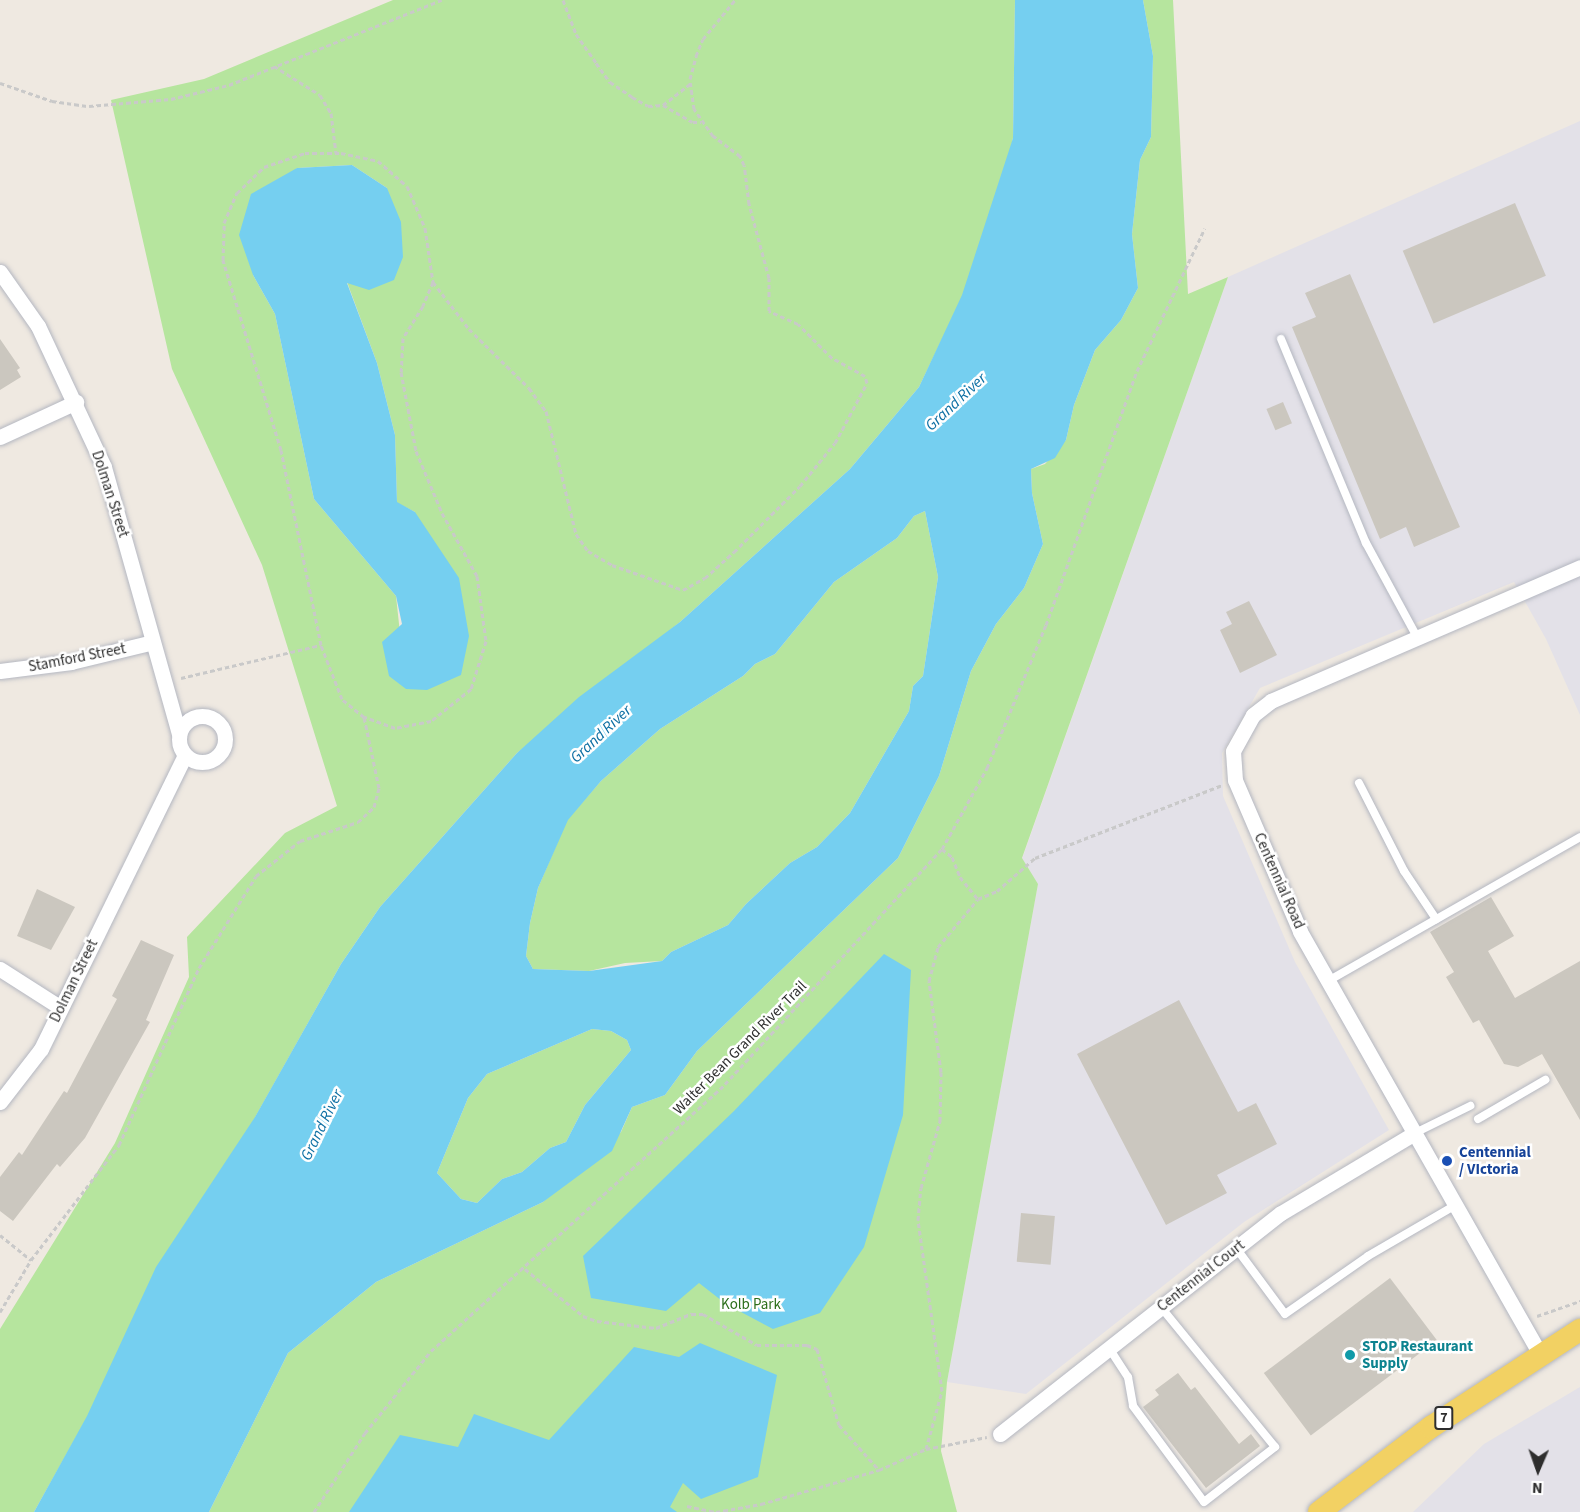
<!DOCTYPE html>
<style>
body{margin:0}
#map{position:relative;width:1580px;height:1512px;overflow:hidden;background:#efe9e1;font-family:"Source Sans 3",sans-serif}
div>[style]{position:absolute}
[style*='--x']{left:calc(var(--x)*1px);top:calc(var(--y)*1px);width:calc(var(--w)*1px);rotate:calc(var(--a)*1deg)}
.industrial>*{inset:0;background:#e3e1e8}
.green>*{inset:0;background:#b6e59e}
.water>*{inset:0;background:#75cff0}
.building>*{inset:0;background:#cbc7bf;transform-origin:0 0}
.path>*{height:3px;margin-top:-1.5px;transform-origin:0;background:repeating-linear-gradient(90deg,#c9c9c9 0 4.5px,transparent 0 7.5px)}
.roads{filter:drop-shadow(0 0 2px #b4b7c1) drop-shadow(0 0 2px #b4b7c1)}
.lane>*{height:8px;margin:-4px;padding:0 4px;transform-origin:4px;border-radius:4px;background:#fff}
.street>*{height:15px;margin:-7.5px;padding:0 7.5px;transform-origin:7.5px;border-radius:7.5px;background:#fff}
.street>.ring{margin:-7.5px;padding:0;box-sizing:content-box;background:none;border:15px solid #fff;border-radius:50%}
.primary>*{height:22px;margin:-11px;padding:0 11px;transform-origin:11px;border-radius:11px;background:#f2d163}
.dots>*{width:16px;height:16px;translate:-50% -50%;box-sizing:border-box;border:3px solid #fff;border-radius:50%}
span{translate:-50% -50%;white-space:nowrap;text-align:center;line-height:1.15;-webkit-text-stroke:5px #fff;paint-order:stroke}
.shield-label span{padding:2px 4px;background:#fff;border:2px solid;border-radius:4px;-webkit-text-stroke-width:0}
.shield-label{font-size:14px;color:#2e2e2e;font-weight:700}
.street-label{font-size:15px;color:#2e2e2e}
.transit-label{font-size:15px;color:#164399;font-weight:700}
.left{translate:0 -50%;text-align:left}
.park-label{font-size:15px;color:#2c6e1b}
.culture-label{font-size:15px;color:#0d838f;font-weight:700}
.water-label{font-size:16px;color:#0d6fa3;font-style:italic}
.north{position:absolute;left:1508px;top:1440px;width:60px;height:60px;-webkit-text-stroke:4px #fff;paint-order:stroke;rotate:182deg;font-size:16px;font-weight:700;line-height:24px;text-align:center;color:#2e2e2e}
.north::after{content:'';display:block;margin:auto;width:21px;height:27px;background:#2e2e2e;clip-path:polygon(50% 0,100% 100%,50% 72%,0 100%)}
</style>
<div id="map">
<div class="industrial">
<div style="clip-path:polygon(1580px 121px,1580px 715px,1546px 639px,1514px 582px,1260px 688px,1222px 753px,1223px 796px,1295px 962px,1389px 1130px,1244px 1222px,1026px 1394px,947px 1382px,1038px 884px,1022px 859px,1228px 277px)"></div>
<div style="clip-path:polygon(1580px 1387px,1580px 1512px,1413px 1512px,1484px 1444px)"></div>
</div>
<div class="green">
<div style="clip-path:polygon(evenodd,393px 0,1015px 0,1013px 138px,991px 237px,919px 387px,850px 469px,680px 622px,517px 753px,380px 907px,341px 964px,34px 1512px,0 1512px,0 1329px,115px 1143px,189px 977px,187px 937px,285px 833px,337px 806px,262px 565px,172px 369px,111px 100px,204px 79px,393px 0,352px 165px,387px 188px,347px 282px,377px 363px,395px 435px,397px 503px,415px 512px,406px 689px,396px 596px,314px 499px,275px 314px,253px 275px,297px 168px,352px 165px)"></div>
<div style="clip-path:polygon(1143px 0,1173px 0,1188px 294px,1228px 277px,1022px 858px,1038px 884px,947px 1382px,941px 1451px,957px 1512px,209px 1512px,288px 1353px,376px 1282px,543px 1202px,621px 1132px,632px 1107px,665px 1095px,697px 1051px,898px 858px,939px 776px,971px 671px,996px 624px,1024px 588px,1043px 544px,1032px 493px,1031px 469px,1045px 464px,1066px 440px,1074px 405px,1095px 350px,1121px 320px,1138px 288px,1132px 234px,1140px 160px,1151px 137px,1153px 56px)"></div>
<div style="clip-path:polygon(925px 511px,938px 577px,923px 676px,913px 686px,909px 711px,850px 813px,817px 847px,790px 863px,746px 904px,728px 925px,671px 952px,662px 961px,625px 963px,589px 971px,533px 969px,526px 956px,530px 923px,538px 888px,567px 820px,601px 781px,660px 729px,743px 676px,755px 664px,775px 654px,834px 582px,897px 538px,914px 516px)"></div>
<div style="clip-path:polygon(592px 1029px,611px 1031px,627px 1040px,631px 1050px,585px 1105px,566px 1142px,550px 1148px,522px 1172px,502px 1179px,477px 1203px,461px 1199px,437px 1173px,468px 1098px,487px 1074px)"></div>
</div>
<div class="water">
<div style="clip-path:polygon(evenodd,1015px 0,1143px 0,1153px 56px,1151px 137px,1140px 160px,1132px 234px,1138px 288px,1121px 320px,1095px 350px,1074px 405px,1066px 440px,1055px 458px,1031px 469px,1032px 493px,1043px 544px,1024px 588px,996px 624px,971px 671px,939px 776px,898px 858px,697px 1051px,665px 1095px,632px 1107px,612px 1151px,543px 1202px,376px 1282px,288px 1353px,209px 1512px,34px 1512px,87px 1416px,156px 1267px,255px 1117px,341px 964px,380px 907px,517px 753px,579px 697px,680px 622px,850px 469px,919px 387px,962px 295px,1013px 138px,1015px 0,925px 511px,938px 577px,923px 676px,913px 686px,909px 711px,850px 813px,817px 847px,790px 863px,746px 904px,728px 925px,671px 952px,662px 961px,589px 971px,533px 969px,526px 956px,530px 923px,538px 888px,568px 820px,601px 781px,660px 729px,743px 676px,755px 664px,775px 654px,834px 582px,897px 538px,914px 516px,925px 511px,1015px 0,592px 1029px,611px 1031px,627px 1040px,631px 1050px,585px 1105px,566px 1142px,550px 1148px,522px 1172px,502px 1179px,477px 1203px,461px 1199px,437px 1173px,468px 1098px,487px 1074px,592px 1029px)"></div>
<div style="clip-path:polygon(352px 165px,387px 188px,401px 222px,403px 257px,394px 280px,369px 290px,347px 283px,377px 363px,395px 435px,397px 502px,415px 512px,459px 578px,469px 636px,461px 675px,427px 690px,406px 689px,389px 676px,382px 642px,402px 624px,396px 596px,314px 499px,275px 314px,253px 275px,239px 235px,251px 194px,297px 168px)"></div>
<div style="clip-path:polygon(884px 954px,911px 970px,903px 1115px,864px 1247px,820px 1313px,773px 1329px,726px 1304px,699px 1283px,666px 1311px,591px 1298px,583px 1256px,734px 1111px)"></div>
<div style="clip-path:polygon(700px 1343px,777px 1375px,758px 1477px,701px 1499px,683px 1483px,670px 1507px,677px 1512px,349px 1512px,400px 1435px,458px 1447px,474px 1414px,549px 1440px,634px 1347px,679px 1357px)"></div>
</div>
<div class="building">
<div style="left:1515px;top:203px;width:79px;height:122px;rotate:67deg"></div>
<div style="clip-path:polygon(1350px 274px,1460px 527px,1414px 547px,1406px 527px,1380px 539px,1292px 327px,1316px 317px,1305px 293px)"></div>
<div style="clip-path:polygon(0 339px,20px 368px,17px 370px,21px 377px,0 390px)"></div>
<div style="left:1283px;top:402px;width:23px;height:18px;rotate:67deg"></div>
<div style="clip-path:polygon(1249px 601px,1277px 655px,1240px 673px,1220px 630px,1232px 624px,1226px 612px)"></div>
<div style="clip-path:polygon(37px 889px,75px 907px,51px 950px,17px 936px)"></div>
<div style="clip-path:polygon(1491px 897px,1514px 936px,1488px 951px,1515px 998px,1580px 961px,1580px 1120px,1542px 1054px,1518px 1067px,1504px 1064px,1479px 1020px,1473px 1023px,1446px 977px,1454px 972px,1430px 932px)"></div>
<div style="clip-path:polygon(141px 940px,174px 955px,146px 1020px,150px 1022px,85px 1138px,60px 1167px,57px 1164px,13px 1221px,0 1211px,0 1177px,19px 1152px,22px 1155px,64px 1091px,67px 1093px,117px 999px,112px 996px)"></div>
<div style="clip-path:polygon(1179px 1000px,1238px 1112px,1256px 1103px,1277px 1144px,1217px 1175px,1227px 1193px,1166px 1225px,1077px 1054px)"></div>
<div style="left:1021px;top:1213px;width:34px;height:49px;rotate:5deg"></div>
<div style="left:1390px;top:1278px;width:78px;height:158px;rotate:53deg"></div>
<div style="clip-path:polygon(1178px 1373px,1191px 1390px,1195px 1387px,1239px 1444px,1251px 1434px,1260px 1446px,1206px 1488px,1143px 1407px,1159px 1395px,1155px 1390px)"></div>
</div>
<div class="path">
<div style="--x:563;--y:0;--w:36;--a:69"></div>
<div style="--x:576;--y:34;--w:35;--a:55"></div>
<div style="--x:596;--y:63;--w:24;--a:54"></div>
<div style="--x:610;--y:82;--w:27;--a:34"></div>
<div style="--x:632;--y:97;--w:18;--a:29"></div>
<div style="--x:648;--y:106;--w:15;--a:-4"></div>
<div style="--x:663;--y:105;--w:34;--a:-38"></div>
<div style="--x:274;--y:66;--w:54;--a:32.2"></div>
<div style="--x:320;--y:95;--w:21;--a:59"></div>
<div style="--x:331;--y:113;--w:40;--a:82.9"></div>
<div style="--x:0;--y:83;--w:55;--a:19.1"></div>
<div style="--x:52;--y:101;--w:37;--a:8"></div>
<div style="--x:89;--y:106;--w:82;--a:-4.9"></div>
<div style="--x:171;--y:99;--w:60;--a:-13.6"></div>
<div style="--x:229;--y:85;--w:229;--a:-21.8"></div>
<div style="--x:663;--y:105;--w:34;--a:30"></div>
<div style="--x:693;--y:122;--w:8;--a:0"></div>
<div style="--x:433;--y:282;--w:59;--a:52.5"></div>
<div style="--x:469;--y:329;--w:84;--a:44.5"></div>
<div style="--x:529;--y:388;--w:29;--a:54"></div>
<div style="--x:546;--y:411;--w:127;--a:76.3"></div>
<div style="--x:576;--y:534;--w:21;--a:55"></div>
<div style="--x:588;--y:551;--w:28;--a:30"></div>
<div style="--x:612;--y:565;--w:75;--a:19.4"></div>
<div style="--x:683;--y:590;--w:25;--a:-29"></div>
<div style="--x:705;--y:578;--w:39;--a:-42"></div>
<div style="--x:734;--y:552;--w:93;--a:-45"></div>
<div style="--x:800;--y:486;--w:55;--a:-50.9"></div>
<div style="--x:835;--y:443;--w:68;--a:-61.9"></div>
<div style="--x:867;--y:383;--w:7;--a:-106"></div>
<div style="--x:865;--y:376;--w:38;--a:-151"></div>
<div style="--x:832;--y:358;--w:48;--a:-135"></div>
<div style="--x:798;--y:324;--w:32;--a:-156"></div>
<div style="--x:769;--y:311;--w:33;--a:-90"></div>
<div style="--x:769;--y:278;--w:77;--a:-105.1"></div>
<div style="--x:749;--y:204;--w:39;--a:-97"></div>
<div style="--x:744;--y:165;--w:10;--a:-114"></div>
<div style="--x:740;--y:156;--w:34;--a:-143"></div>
<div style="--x:713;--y:136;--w:33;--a:-125"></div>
<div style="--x:694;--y:109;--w:30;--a:-98"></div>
<div style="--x:690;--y:79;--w:24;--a:-75"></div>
<div style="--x:696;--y:56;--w:18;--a:-68"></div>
<div style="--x:703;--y:39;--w:50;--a:-50.6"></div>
<div style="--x:181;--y:678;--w:144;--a:-13.3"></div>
<div style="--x:942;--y:849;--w:13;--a:39"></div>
<div style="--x:952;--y:857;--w:22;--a:68"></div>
<div style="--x:960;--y:877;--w:28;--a:51"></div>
<div style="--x:0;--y:1235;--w:40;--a:39"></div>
<div style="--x:525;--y:1269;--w:75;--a:39"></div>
<div style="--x:583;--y:1316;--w:15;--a:20"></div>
<div style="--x:597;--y:1321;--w:59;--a:6.8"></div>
<div style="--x:656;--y:1328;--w:38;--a:-22"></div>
<div style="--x:691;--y:1314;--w:12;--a:0"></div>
<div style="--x:703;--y:1314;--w:62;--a:29.9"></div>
<div style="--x:757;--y:1345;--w:50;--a:0"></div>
<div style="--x:807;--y:1345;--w:11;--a:22"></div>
<div style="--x:817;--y:1349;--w:79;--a:73.9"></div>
<div style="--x:839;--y:1425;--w:60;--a:48.4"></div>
<div style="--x:879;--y:1470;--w:51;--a:-24.1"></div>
<div style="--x:926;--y:1449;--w:62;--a:-11.1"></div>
<div style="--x:0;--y:1312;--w:61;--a:-59.2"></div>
<div style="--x:31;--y:1260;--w:145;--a:-52.6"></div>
<div style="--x:119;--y:1145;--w:194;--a:-65.7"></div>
<div style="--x:199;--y:968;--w:108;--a:-58.2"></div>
<div style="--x:256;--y:876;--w:56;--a:-38.5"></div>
<div style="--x:300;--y:841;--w:61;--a:-18.1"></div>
<div style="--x:358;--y:822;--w:22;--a:-43"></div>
<div style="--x:374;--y:807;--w:20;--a:-75"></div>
<div style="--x:379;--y:788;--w:73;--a:-101.9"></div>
<div style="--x:364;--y:717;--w:28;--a:-141"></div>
<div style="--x:342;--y:699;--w:58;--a:-111.3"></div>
<div style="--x:321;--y:645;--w:199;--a:-101.6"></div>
<div style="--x:281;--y:450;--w:199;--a:-107"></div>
<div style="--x:223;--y:260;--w:37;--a:-88"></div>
<div style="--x:224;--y:223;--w:33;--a:-67"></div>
<div style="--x:237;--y:193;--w:37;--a:-44"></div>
<div style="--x:264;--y:167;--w:43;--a:-18.9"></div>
<div style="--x:305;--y:153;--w:36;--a:0"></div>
<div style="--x:341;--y:153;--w:38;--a:12"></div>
<div style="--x:378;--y:161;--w:38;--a:41"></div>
<div style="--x:407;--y:186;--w:46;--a:66.8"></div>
<div style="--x:425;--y:228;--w:55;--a:81.6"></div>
<div style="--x:433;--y:282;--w:26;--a:113"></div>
<div style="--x:423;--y:306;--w:38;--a:122"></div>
<div style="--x:403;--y:338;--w:34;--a:93"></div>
<div style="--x:401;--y:372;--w:80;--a:79.2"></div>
<div style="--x:416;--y:451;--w:67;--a:67.2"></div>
<div style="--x:442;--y:513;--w:72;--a:60.9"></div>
<div style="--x:477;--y:576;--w:66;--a:82.1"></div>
<div style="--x:486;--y:641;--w:50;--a:107.4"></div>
<div style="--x:471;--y:689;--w:51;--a:141.3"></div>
<div style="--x:431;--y:721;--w:37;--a:169"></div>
<div style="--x:395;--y:728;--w:33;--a:-160"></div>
<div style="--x:1537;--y:1316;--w:46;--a:-19.2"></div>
<div style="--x:926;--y:1449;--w:60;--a:-74.6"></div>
<div style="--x:942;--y:1391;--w:173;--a:-98"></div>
<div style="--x:918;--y:1220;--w:32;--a:-85"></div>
<div style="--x:921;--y:1188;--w:70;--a:-74.2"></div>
<div style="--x:940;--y:1121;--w:49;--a:-88.8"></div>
<div style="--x:941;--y:1072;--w:92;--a:-97.5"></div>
<div style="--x:929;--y:981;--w:35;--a:-75"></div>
<div style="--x:938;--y:947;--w:62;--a:-50.2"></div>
<div style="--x:978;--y:899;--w:21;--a:-23"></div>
<div style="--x:997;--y:891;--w:50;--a:-41"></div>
<div style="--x:1035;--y:858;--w:201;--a:-21.3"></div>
<div style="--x:687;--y:1506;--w:30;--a:12"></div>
<div style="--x:716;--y:1512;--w:46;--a:-10.1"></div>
<div style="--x:761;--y:1504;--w:123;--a:-16.1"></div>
<div style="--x:314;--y:1512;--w:94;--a:-57.2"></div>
<div style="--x:365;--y:1433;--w:105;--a:-51.2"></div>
<div style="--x:431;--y:1351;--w:397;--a:-42.2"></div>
<div style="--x:725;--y:1084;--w:320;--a:-47.3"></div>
<div style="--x:942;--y:849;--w:93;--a:-60.9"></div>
<div style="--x:987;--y:768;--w:155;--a:-67.6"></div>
<div style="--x:1046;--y:625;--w:270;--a:-70.3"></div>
<div style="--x:1137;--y:371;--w:158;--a:-64.6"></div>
</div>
<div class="roads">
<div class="lane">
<div style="--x:1281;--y:339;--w:221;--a:67.4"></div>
<div style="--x:1366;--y:543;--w:107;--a:61.5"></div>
<div style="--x:1359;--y:783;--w:99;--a:62.9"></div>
<div style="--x:1404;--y:871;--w:58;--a:56.3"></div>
<div style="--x:1328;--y:981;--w:290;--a:-29.7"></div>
<div style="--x:1478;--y:1119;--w:78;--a:-30.2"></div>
<div style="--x:1413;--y:1134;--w:64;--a:-26.2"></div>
<div style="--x:1236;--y:1248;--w:82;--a:53.4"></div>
<div style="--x:1285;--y:1314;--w:101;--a:-34.9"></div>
<div style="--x:1368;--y:1256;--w:99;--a:-30.2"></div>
<div style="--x:1109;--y:1348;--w:35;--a:57"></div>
<div style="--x:1128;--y:1377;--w:29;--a:80"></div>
<div style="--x:1133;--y:1406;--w:119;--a:53.5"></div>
<div style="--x:1204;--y:1502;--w:90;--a:-37.8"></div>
<div style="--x:1275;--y:1447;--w:181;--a:-129.2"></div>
</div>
<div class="street">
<div style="--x:0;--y:272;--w:66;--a:54.9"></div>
<div style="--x:38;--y:326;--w:156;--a:64.9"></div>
<div style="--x:104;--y:467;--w:277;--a:74.3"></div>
<div style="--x:0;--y:437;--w:84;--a:-24.7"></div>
<div style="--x:0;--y:671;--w:72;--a:-7.2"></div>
<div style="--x:71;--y:662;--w:84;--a:-13.7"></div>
<div class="ring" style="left:179px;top:716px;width:31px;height:31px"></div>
<div style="--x:0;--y:969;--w:72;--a:32.6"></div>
<div style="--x:0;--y:1102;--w:67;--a:-52.3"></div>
<div style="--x:41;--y:1049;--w:327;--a:-63.9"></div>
<div style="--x:1540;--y:1354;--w:486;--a:-119.6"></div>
<div style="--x:1300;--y:931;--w:164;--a:-113.3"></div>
<div style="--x:1235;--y:780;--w:29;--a:-94"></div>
<div style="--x:1233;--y:751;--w:41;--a:-60.9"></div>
<div style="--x:1253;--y:715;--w:23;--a:-38"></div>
<div style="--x:1271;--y:701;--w:337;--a:-23.4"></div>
<div style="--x:1000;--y:1434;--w:357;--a:-38.2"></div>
<div style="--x:1281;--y:1213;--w:154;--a:-30.9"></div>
</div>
<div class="primary">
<div style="--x:1319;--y:1512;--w:141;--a:-37.2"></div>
<div style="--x:1431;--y:1427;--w:178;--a:-33.1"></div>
</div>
</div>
<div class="dots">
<div style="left:1447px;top:1161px;background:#1a4fb4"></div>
<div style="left:1350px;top:1355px;background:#0f9aa8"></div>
</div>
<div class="shield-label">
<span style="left:1444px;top:1418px">7</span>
</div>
<div class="street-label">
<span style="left:110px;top:494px;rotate:72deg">Dolman Street</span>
<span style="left:77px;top:658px;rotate:-11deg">Stamford Street</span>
<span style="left:1279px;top:881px;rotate:66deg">Centennial Road</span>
<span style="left:74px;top:981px;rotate:-64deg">Dolman Street</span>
<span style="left:740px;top:1048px;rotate:-45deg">Walter Bean Grand River Trail</span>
<span style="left:1201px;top:1276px;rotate:-38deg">Centennial Court</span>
</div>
<div class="transit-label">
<span class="left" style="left:1459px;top:1161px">Centennial<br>/ VIctoria</span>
</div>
<div class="park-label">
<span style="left:751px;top:1305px">Kolb Park</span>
</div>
<div class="culture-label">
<span class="left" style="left:1362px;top:1355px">STOP Restaurant<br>Supply</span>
</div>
<div class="water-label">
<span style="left:956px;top:402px;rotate:-43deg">Grand River</span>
<span style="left:601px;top:734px;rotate:-43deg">Grand River</span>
<span style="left:322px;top:1125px;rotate:-64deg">Grand River</span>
</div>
<div class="north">N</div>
</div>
